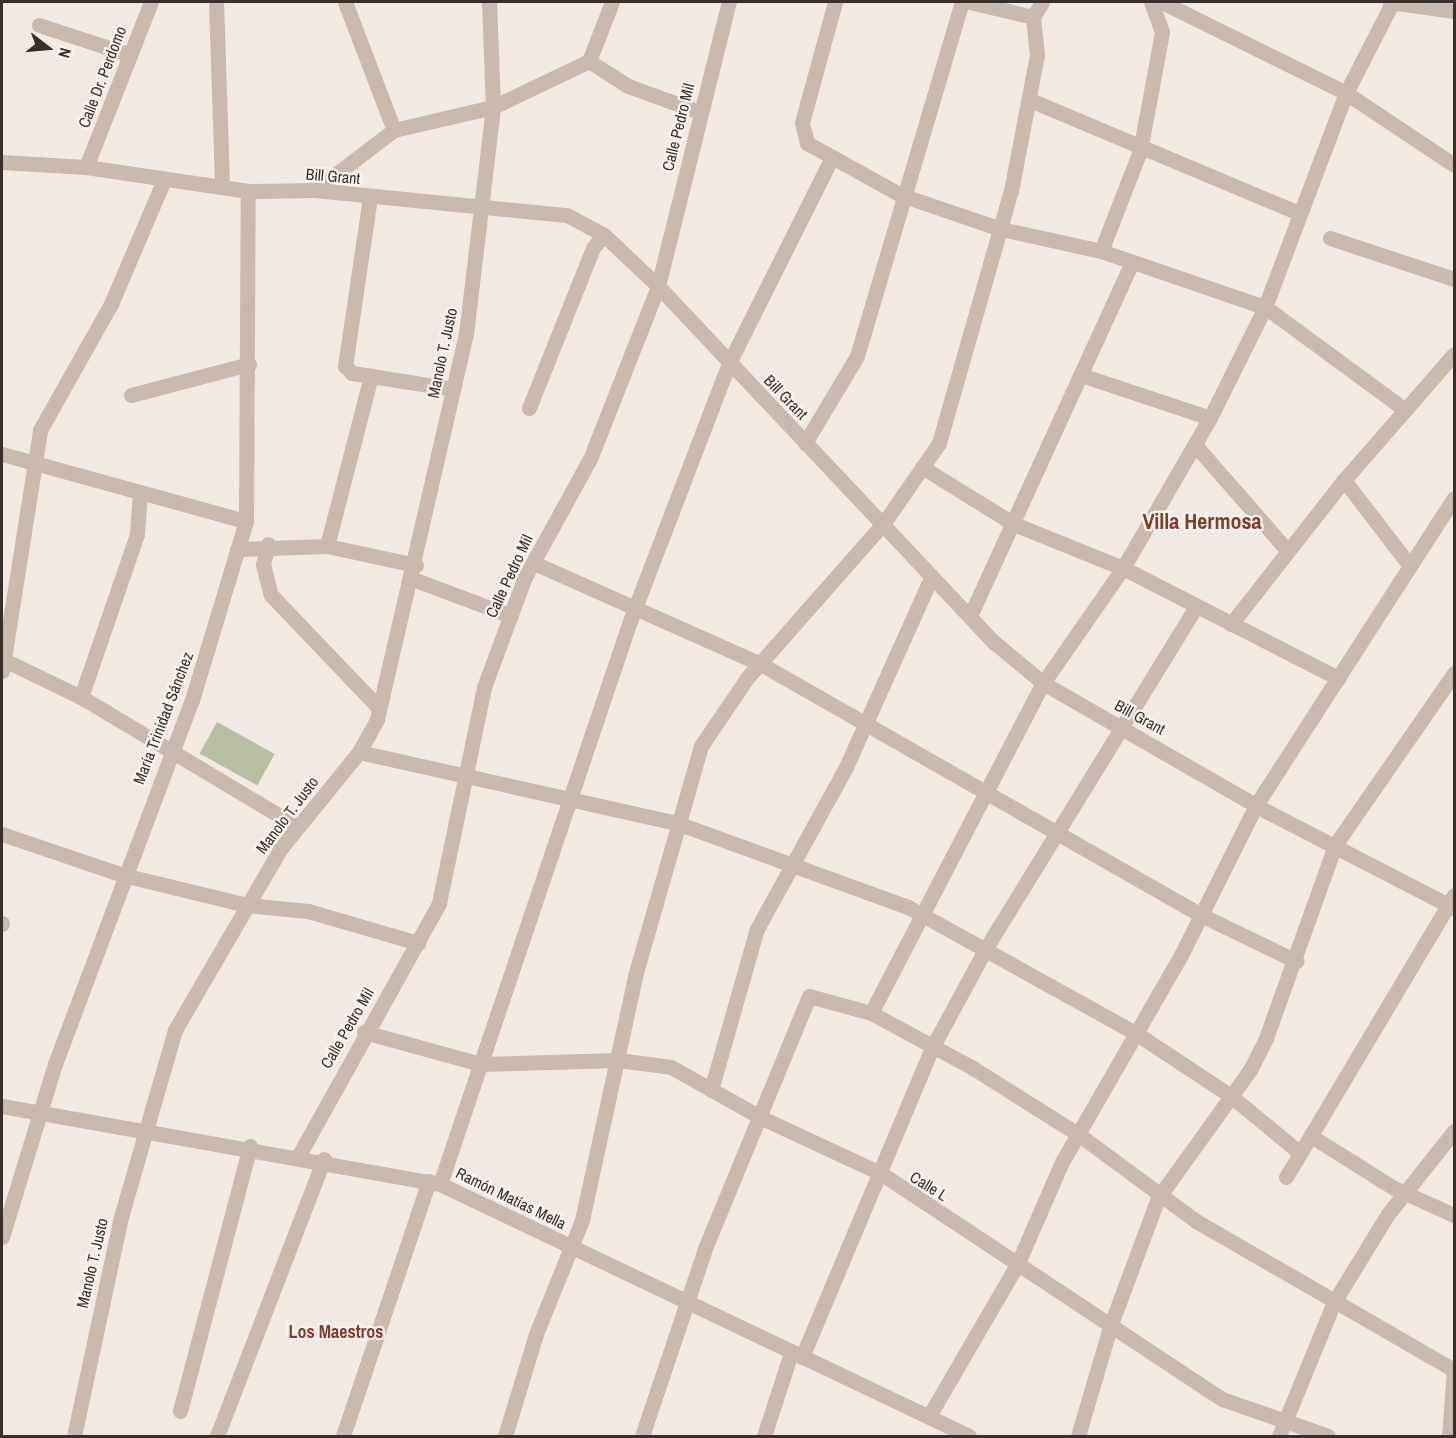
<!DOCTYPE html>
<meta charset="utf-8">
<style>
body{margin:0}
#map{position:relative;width:1456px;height:1438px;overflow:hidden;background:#f2e9e2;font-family:"Archivo Narrow",sans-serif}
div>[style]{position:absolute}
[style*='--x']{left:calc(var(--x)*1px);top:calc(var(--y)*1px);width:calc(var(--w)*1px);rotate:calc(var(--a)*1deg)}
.green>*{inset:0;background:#b8c0a3;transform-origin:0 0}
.minor>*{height:15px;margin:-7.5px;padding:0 7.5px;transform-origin:7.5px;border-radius:7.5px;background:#c9b9ae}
span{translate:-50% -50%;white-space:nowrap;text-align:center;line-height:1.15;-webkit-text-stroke:4.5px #f9f4ee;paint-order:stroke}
.street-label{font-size:16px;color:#392f2c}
.neighbourhood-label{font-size:18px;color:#813c2c;font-weight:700}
.district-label{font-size:22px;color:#813c2c;font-weight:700}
.frame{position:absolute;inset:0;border:3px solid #392f2c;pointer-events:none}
.north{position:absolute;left:18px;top:18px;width:60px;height:60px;-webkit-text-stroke:4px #f9f4ee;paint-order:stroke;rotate:106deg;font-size:16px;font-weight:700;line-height:24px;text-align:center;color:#392f2c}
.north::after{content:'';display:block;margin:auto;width:21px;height:27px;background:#392f2c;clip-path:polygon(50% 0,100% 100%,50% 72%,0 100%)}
</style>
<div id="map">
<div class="green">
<div style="left:217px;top:722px;width:66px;height:36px;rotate:29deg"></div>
</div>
<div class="minor">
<div style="--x:216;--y:2;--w:182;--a:88.1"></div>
<div style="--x:345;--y:2;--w:137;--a:69.1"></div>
<div style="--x:835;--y:2;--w:125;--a:105.3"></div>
<div style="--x:802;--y:123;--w:21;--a:76"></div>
<div style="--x:807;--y:143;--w:107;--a:29"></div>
<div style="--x:901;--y:195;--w:106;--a:18.8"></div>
<div style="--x:1001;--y:229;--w:102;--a:12.4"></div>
<div style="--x:1101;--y:251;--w:173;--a:18.9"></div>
<div style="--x:1265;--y:307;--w:172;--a:36.3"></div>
<div style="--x:970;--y:2;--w:65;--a:13.4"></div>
<div style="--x:1162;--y:2;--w:205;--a:26.3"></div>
<div style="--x:1346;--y:93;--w:130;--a:33.7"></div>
<div style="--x:1390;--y:2;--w:65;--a:8"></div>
<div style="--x:39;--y:25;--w:96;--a:18.2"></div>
<div style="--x:589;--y:61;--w:46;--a:32.7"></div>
<div style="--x:628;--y:86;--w:77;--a:19.9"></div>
<div style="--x:1030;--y:100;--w:290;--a:22.8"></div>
<div style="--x:2;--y:162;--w:84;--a:3.4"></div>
<div style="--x:86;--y:167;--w:164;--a:8.4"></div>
<div style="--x:248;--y:191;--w:67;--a:-0.9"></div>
<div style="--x:315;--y:190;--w:253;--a:5.7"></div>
<div style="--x:567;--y:215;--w:42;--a:28.4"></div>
<div style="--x:604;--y:235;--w:74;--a:43.4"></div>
<div style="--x:658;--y:286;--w:491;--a:46.7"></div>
<div style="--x:995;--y:643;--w:62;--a:39.8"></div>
<div style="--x:1043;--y:683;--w:257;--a:29.9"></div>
<div style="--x:1266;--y:811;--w:212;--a:27.3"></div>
<div style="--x:86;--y:167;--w:177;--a:-68.5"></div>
<div style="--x:315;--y:190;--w:99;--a:-37.2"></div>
<div style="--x:394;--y:130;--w:102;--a:-13.1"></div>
<div style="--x:493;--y:107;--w:106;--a:-25.6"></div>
<div style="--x:589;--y:61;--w:63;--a:-68.7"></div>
<div style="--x:370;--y:197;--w:171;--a:98.4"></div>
<div style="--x:345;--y:366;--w:10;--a:45"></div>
<div style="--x:352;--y:373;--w:102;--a:9"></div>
<div style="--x:1330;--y:238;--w:131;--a:18.3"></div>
<div style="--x:1101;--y:251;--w:107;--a:-68.7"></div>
<div style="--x:1140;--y:151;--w:121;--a:-79.5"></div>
<div style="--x:1162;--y:32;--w:32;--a:-110"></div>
<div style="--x:1081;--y:375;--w:136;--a:18.4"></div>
<div style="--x:131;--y:395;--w:122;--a:-14.7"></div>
<div style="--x:529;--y:408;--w:172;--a:-68.2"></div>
<div style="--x:593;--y:248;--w:16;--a:-52"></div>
<div style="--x:805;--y:443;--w:101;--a:-59.1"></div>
<div style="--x:857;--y:356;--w:369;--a:-73.5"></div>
<div style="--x:1195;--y:445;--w:140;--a:48.8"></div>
<div style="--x:2;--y:454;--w:253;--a:15.4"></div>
<div style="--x:922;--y:467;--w:108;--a:31.8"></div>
<div style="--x:1014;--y:524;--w:118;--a:22"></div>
<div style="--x:1123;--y:568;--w:242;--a:27.1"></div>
<div style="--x:1344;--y:480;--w:108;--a:52.5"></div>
<div style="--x:268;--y:544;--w:21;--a:104"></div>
<div style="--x:263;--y:564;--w:32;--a:76"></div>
<div style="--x:271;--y:595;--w:156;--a:46.3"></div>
<div style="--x:327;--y:546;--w:176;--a:-75.5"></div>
<div style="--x:237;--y:549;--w:90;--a:-1.9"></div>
<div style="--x:327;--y:546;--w:91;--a:12.1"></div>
<div style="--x:534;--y:563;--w:246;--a:24"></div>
<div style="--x:759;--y:663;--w:509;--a:29.69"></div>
<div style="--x:1201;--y:915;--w:106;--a:25.8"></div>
<div style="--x:410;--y:578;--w:106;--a:20.5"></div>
<div style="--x:970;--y:616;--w:389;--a:-65.4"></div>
<div style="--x:1231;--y:624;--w:183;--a:-51.9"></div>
<div style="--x:1344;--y:480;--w:167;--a:-48.9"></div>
<div style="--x:2;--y:659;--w:88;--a:25.7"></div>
<div style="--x:81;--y:697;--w:253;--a:30.9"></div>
<div style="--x:2;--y:671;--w:244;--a:-81"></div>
<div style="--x:40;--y:430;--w:145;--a:-60.6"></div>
<div style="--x:111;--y:304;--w:135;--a:-66.9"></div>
<div style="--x:81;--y:697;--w:172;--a:-71"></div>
<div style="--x:137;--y:534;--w:39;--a:-86"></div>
<div style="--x:359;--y:752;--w:326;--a:12.6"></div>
<div style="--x:677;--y:823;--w:246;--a:20"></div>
<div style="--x:908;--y:907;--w:262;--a:29"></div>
<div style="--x:1137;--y:1034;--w:113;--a:33.4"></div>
<div style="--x:1231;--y:1096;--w:89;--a:39.6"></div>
<div style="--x:2;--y:834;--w:128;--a:18.7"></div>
<div style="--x:123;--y:875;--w:128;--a:13.6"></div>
<div style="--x:247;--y:905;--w:61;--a:5.6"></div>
<div style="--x:308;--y:911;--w:115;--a:16.2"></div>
<div style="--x:2;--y:924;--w:1;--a:-90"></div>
<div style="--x:871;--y:1013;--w:372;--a:-62.5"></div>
<div style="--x:1043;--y:683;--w:140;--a:-55.2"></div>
<div style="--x:1123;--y:568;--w:173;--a:-59.9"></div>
<div style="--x:1210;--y:418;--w:124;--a:-63.6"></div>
<div style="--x:1265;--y:307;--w:229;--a:-69.3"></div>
<div style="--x:1346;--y:93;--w:101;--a:-62.9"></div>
<div style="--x:364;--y:1032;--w:121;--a:15.3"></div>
<div style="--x:481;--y:1064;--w:137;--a:-1.7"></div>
<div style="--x:618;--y:1060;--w:53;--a:7.5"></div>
<div style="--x:671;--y:1067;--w:104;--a:29.3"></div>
<div style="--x:762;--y:1118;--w:132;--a:25"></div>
<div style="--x:882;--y:1174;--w:408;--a:33.5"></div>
<div style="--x:1222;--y:1399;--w:112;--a:19.2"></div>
<div style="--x:711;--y:1090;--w:167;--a:-74.1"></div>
<div style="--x:757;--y:929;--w:185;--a:-61.2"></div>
<div style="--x:846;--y:767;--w:209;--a:-65.8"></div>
<div style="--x:2;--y:1106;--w:445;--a:10.1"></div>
<div style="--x:440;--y:1184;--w:586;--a:25.47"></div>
<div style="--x:1311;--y:1136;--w:98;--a:32.1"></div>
<div style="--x:1394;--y:1188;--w:66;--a:24.2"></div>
<div style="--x:299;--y:1155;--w:288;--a:-60.9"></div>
<div style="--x:439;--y:903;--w:221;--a:-78.2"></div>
<div style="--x:484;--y:687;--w:117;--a:-69.6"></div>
<div style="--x:525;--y:577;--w:135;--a:-61.2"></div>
<div style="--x:590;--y:459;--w:186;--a:-68.5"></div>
<div style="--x:658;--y:286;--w:293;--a:-76"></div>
<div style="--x:1286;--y:1177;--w:328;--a:-59.2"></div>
<div style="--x:440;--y:1184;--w:594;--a:-71.35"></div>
<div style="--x:630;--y:621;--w:276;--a:-69"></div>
<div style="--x:729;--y:363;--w:230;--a:-63.4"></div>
<div style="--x:2;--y:1237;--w:181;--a:-73"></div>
<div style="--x:55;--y:1064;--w:389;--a:-69.4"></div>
<div style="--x:192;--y:700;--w:187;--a:-73.2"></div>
<div style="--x:246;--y:521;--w:330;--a:-89.7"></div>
<div style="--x:802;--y:1357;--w:337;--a:-67.2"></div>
<div style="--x:933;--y:1046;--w:111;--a:-61.6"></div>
<div style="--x:986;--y:948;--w:400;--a:-58.4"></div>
<div style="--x:180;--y:1411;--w:274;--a:-75.2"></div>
<div style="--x:929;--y:1416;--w:177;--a:-59.8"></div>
<div style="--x:1018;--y:1263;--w:110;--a:-66.5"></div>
<div style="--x:1062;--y:1162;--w:237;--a:-60.1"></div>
<div style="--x:1180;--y:957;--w:170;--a:-63.4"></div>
<div style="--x:1256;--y:805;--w:365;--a:-57.2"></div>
<div style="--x:74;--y:1436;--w:224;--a:-77.9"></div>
<div style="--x:121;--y:1217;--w:195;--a:-73.9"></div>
<div style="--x:175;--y:1030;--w:211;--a:-59.8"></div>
<div style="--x:281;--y:848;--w:124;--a:-50.9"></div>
<div style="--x:359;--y:752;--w:38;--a:-61"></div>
<div style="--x:377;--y:719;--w:395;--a:-77"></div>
<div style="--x:466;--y:334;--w:229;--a:-83.2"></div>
<div style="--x:493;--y:107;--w:105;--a:-92.2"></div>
<div style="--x:217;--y:1436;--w:297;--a:-68.9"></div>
<div style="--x:343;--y:1436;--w:269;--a:-71.4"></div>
<div style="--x:505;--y:1436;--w:107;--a:-73.1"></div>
<div style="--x:536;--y:1334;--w:123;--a:-68"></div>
<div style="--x:582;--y:1220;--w:250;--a:-77.7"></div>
<div style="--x:635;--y:976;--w:239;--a:-74"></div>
<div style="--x:701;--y:746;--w:82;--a:-55.9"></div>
<div style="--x:747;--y:678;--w:205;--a:-48.6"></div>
<div style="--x:883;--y:524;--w:98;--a:-55.3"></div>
<div style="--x:939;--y:443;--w:262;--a:-74.1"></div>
<div style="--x:1011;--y:191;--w:138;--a:-79.2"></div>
<div style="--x:1037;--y:55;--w:38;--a:-96"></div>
<div style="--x:1033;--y:17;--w:17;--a:-59"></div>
<div style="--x:642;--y:1436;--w:200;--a:-71.4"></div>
<div style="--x:706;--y:1246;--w:270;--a:-67.6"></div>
<div style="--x:809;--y:996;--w:64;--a:15.3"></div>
<div style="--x:871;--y:1013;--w:116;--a:28.3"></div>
<div style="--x:973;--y:1068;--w:124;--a:32.2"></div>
<div style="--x:1078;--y:1134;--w:147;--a:36.4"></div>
<div style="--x:1196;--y:1221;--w:298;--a:30"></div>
<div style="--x:764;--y:1436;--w:87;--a:-72"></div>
<div style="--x:1078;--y:1436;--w:114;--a:-73.6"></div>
<div style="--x:1110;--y:1327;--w:138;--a:-69.6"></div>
<div style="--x:1158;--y:1198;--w:158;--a:-54.3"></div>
<div style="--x:1250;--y:1070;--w:36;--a:-63"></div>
<div style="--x:1266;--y:1038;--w:205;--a:-70.3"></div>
<div style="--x:1335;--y:845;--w:209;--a:-55.3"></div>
<div style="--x:1279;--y:1436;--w:145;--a:-67.7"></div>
<div style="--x:1334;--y:1302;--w:103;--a:-58.5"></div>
<div style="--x:1388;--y:1214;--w:106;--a:-51.5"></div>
<div style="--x:1449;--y:1436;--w:67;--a:-85.7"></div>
</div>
<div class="street-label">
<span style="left:102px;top:77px;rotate:-69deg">Calle Dr. Perdomo</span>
<span style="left:678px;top:127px;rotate:-76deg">Calle Pedro Mil</span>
<span style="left:333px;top:176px;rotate:5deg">Bill Grant</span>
<span style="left:442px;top:353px;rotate:-78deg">Manolo T. Justo</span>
<span style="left:786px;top:397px;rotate:46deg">Bill Grant</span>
<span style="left:509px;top:576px;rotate:-65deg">Calle Pedro Mil</span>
<span style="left:1140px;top:717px;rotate:29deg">Bill Grant</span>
<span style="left:163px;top:718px;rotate:-69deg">María Trinidad Sánchez</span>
<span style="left:287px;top:815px;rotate:-53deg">Manolo T. Justo</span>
<span style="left:347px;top:1028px;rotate:-60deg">Calle Pedro Mil</span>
<span style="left:929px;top:1186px;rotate:32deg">Calle L</span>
<span style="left:511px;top:1198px;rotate:26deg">Ramón Matías Mella</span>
<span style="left:92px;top:1263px;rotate:-77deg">Manolo T. Justo</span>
</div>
<div class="neighbourhood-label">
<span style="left:336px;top:1332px">Los Maestros</span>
</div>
<div class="district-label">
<span style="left:1202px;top:522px">Villa Hermosa</span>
</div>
<div class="frame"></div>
<div class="north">N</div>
</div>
